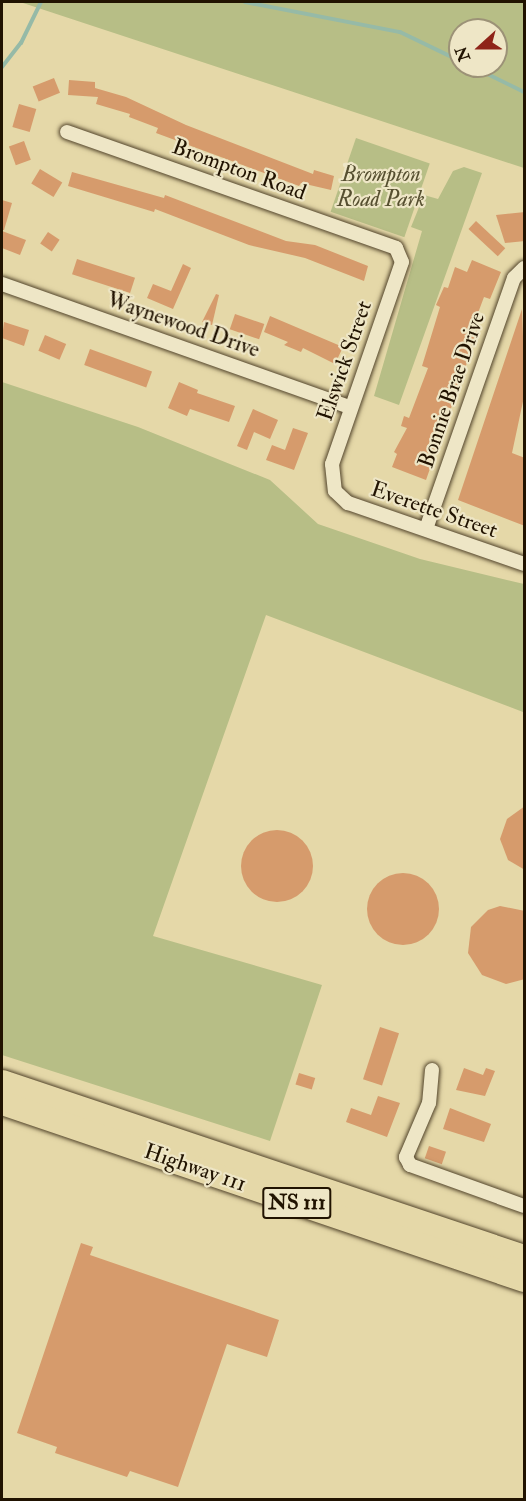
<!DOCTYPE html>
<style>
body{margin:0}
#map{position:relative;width:526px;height:1501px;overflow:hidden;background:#e5d8a8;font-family:"IM FELL Double Pica",serif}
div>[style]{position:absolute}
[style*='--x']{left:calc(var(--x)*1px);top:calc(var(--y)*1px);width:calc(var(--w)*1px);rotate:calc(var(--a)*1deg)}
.green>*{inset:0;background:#b7be86;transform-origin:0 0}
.stream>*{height:4px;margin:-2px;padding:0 2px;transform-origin:2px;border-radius:2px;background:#96baa7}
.building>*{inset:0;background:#d69b6c;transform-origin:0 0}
.round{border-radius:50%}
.roads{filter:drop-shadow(0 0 2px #52442b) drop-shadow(0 0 2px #52442b)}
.minor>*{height:14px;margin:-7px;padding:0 7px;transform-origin:7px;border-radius:7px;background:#eee6c6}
.motorway>*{height:24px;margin:-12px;padding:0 12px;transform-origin:12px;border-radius:12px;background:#e5d8a8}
span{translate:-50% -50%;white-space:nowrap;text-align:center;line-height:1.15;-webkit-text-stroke:4.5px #eee6c6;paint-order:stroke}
.shield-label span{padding:2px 4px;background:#eee6c6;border:2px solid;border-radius:4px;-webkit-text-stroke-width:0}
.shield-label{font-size:21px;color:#211301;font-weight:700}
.street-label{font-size:22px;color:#211301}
.park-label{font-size:22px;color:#564f30;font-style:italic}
.frame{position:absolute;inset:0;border:3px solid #211301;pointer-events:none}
.north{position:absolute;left:448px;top:18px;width:60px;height:60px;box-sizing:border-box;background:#eee6c6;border:2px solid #9c9277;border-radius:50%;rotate:249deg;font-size:16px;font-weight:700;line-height:24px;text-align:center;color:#211301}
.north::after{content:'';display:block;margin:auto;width:21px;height:27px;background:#8f2418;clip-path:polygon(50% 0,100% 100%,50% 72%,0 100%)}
</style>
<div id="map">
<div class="green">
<div style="clip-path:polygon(evenodd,20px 2px,524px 2px,524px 168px,20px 2px,460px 30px,496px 30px,496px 66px,460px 66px,460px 30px)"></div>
<div style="left:356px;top:138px;width:78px;height:78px;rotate:19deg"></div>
<div style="clip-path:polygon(464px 167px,482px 173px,399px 405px,374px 396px,422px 231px,411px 227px,424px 195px,438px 199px,453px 171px)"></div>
<div style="clip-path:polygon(2px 382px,138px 427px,270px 480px,318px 524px,420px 559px,524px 584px,523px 712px,266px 615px,153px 936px,322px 985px,270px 1141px,2px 1055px)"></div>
</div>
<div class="stream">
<div style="--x:245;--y:2;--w:158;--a:11"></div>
<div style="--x:400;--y:32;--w:67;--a:25.8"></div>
<div style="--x:471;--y:66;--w:59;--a:26.1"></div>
<div style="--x:2;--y:67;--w:31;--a:-52"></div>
<div style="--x:21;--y:43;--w:46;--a:-64"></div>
</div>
<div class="building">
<div style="left:54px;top:78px;width:16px;height:23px;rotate:68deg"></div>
<div style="clip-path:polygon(69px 80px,95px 82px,95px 88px,126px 97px,186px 125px,313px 174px,314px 170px,334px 176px,331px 190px,301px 183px,299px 186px,156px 133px,158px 128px,129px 117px,130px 114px,96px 104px,98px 97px,68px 95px)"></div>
<div style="left:19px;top:104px;width:18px;height:24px;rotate:16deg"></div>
<div style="left:24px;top:141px;width:20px;height:16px;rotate:70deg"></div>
<div style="left:40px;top:169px;width:26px;height:17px;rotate:31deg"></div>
<div style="clip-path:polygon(72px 172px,164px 198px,165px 195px,286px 241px,315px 245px,368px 266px,364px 281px,305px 258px,249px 245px,155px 209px,154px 212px,68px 186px)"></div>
<div style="clip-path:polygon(2px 200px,12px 203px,4px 230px,2px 230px)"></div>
<div style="clip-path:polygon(525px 212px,525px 241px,505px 243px,496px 215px)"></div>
<div style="left:476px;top:221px;width:40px;height:11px;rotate:43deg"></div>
<div style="clip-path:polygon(2px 231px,26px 240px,20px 255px,2px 248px)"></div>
<div style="left:48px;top:232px;width:14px;height:14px;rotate:34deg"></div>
<div style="left:77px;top:259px;width:61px;height:16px;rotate:18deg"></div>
<div style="clip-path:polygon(472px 260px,501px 272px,490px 299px,484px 297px,472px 329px,478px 331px,426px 480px,392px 467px,397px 454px,394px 452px,407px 428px,401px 426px,404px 416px,409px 418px,428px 368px,422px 366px,440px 307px,436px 305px,444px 287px,448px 288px,455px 267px,467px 272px)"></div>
<div style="clip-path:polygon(183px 264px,191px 268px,173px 309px,147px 298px,153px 284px,171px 291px)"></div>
<div style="clip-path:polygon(216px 294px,219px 295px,212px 325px,202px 322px)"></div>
<div style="clip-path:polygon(522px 309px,525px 392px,512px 453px,525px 458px,525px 526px,458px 500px)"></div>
<div style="left:235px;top:314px;width:31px;height:16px;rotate:19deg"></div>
<div style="clip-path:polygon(270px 316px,343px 347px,335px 364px,303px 348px,301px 352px,284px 345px,288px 342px,264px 332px)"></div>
<div style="clip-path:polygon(4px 322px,29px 330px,24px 346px,2px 338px)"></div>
<div style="left:45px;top:335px;width:23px;height:17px;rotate:23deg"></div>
<div style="left:90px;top:349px;width:66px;height:17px;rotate:20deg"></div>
<div style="clip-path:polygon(179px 382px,198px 390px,197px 393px,235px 406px,229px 422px,190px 409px,187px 416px,168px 408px)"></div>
<div style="clip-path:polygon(253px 409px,278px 420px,270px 439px,254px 432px,247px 450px,237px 446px)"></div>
<div style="clip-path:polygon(293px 428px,308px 433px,294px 470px,266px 460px,272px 445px,285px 450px)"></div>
<div style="clip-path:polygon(525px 806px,525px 870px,508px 860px,500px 839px,507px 819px)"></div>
<div class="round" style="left:241px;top:830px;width:72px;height:72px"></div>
<div class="round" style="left:367px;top:873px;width:72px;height:72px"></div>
<div style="clip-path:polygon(500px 906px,525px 911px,525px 979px,506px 984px,482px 975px,468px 953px,471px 927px,488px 910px)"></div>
<div style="left:380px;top:1027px;width:20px;height:55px;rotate:18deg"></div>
<div style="clip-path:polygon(464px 1068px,483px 1075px,486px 1068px,495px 1071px,485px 1096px,456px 1090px)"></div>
<div style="left:299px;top:1073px;width:17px;height:12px;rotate:17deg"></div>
<div style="clip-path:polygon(378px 1096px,400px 1103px,387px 1137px,346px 1122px,351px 1108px,371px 1115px)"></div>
<div style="clip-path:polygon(450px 1108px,491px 1124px,484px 1142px,443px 1129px)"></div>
<div style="left:429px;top:1146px;width:18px;height:13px;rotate:19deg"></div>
<div style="clip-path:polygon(81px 1243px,93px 1247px,90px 1255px,279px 1320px,267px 1357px,227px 1344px,178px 1487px,130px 1471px,127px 1477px,55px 1453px,57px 1447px,17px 1433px)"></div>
</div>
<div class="roads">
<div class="minor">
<div style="--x:67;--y:132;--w:349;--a:19.4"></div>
<div style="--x:396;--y:248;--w:15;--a:67"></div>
<div style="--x:402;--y:262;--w:214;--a:109.1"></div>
<div style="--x:332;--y:464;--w:27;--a:84"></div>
<div style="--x:335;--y:491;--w:18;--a:43"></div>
<div style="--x:348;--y:503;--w:186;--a:19.1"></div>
<div style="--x:2;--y:284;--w:369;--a:19.5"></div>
<div style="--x:426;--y:529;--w:266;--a:-70.7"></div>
<div style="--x:514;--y:278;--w:14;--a:-45"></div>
<div style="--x:432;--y:1070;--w:33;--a:95"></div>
<div style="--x:429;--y:1103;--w:59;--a:113.1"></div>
<div style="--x:406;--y:1157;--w:9;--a:63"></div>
<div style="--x:410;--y:1165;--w:121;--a:19.8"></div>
</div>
<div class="motorway">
<div style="--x:2;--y:1082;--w:551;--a:18.53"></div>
<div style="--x:2;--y:1103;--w:551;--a:18.73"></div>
</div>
</div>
<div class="shield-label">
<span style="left:297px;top:1203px">NS 111</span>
</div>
<div class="street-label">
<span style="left:239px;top:170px;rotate:20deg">Brompton Road</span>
<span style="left:183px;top:325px;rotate:19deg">Waynewood Drive</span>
<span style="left:345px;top:361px;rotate:-71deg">Elswick Street</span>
<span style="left:452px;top:390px;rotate:-71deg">Bonnie Brae Drive</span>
<span style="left:434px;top:510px;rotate:19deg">Everette Street</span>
<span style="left:195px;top:1168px;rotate:19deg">Highway 111</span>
</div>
<div class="park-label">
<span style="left:381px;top:187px">Brompton<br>Road Park</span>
</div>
<div class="frame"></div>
<div class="north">N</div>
</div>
